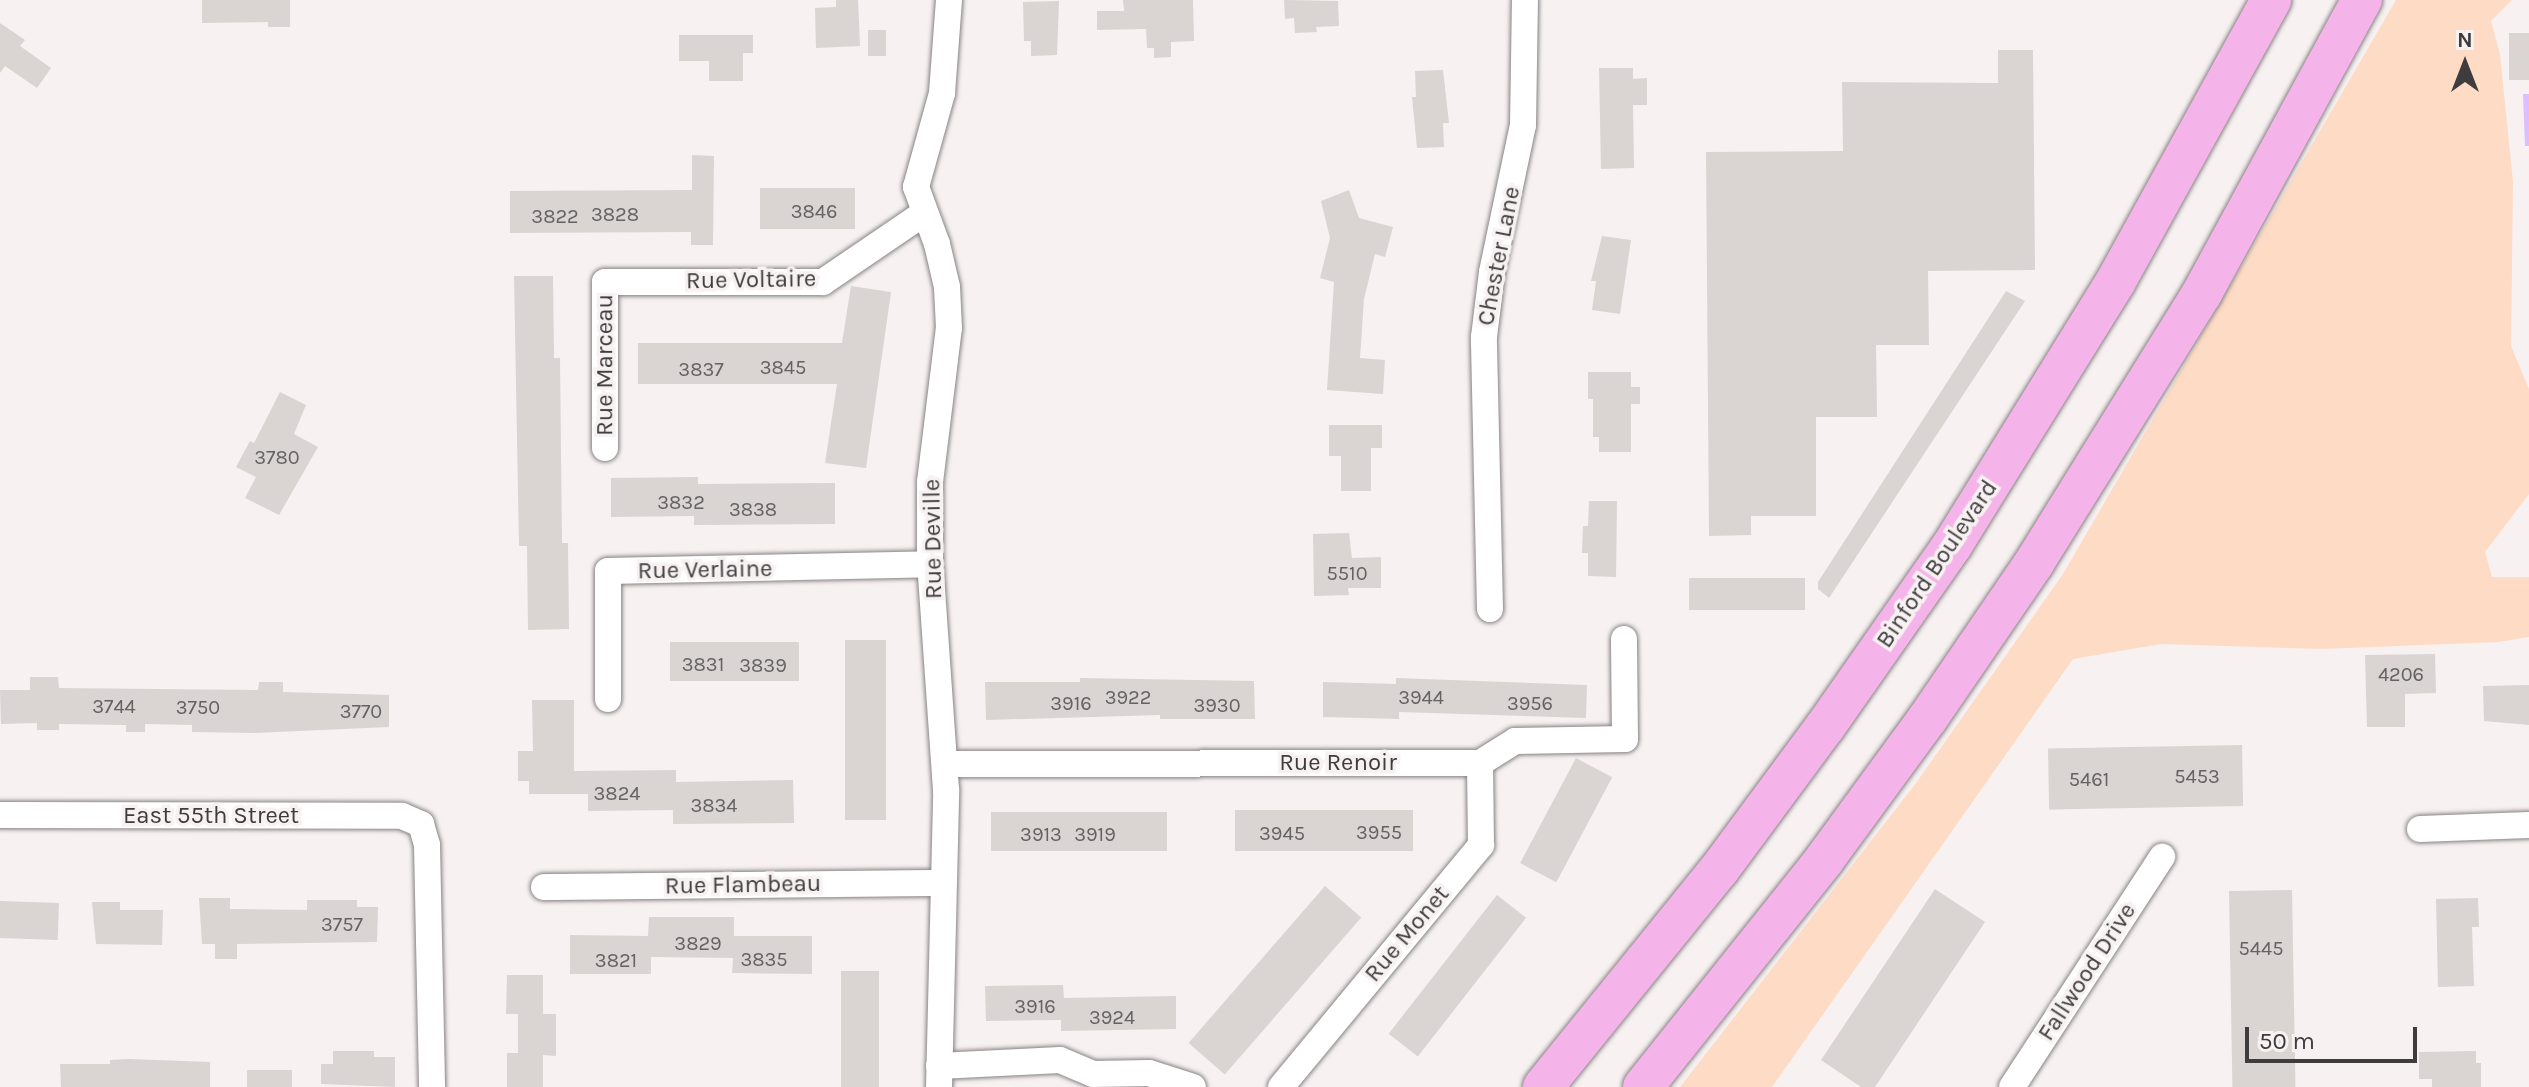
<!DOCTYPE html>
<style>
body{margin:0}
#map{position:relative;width:2529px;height:1087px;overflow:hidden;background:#f7f1f2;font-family:Karla,sans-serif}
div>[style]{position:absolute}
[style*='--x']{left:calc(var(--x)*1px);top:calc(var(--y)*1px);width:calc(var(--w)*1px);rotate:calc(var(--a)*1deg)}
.green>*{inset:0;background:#fedbc5}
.water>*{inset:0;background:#debefd}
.building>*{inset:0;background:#dad4d3;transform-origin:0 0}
.roads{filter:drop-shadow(0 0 2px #888384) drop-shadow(0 0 2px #888384)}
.street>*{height:26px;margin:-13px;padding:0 13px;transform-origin:13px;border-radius:13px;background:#fff}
.primary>*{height:40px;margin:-20px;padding:0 20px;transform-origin:20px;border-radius:20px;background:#f5b4e9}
span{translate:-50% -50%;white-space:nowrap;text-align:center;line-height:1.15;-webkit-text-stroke:7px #f7f1f2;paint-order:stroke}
.number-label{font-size:20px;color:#656262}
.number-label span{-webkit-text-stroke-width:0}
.street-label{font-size:24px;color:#3e3c3d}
.north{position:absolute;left:2425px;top:24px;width:80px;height:80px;-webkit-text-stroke:6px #f7f1f2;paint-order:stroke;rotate:0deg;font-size:22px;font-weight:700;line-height:32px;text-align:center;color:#3e3c3d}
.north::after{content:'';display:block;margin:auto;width:28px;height:36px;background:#3e3c3d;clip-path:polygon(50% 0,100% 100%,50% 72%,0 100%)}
.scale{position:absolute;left:2245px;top:1027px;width:172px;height:36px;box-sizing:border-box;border:4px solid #3e3c3d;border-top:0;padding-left:10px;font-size:24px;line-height:28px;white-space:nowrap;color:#3e3c3d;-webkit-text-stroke:6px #f7f1f2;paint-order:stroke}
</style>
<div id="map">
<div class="green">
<div style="clip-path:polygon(2396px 0,2512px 0,2491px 21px,2500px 54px,2513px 182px,2511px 346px,2529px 389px,2529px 494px,2485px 552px,2492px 577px,2529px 577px,2529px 637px,2498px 642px,2322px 649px,2161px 644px,2073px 659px,1772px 1087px,1680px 1087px,1916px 783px,2063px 574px)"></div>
</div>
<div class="water">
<div style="clip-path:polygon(2523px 94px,2529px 94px,2529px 146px,2525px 146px)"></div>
</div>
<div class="building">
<div style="clip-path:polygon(202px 0,290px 0,290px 27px,268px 27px,268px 22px,202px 23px)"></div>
<div style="clip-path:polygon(836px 0,858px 0,860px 46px,816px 48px,815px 8px,836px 7px)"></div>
<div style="clip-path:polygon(1123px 0,1193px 0,1194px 41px,1171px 42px,1171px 57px,1154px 58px,1154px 48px,1147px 48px,1146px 29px,1097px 30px,1097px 11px,1124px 11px)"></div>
<div style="clip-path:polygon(1284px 0,1338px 1px,1339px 26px,1316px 27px,1317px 32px,1295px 33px,1294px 18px,1285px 19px)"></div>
<div style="clip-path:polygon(1059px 1px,1057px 55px,1031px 56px,1031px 41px,1024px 41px,1023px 2px)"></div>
<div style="clip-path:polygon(0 23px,25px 40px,20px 46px,51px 68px,37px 88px,5px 66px,0 73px)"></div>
<div style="left:886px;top:30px;width:26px;height:18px;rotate:90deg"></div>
<div style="left:2509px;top:33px;width:20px;height:47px"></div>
<div style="clip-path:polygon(679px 35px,753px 35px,753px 53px,743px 53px,743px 81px,709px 81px,709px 61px,679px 61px)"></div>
<div style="clip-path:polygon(1998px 50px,2033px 50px,2035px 270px,1928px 271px,1929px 345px,1876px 345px,1877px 417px,1816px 417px,1816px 516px,1751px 516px,1751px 535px,1709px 536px,1706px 152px,1843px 151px,1842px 82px,1998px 83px)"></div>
<div style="clip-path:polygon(1599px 68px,1633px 68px,1633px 79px,1647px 78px,1647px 105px,1633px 105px,1634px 168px,1601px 169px)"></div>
<div style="clip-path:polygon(1443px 70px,1449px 123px,1443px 123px,1444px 147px,1417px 148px,1412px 97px,1416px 97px,1415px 71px)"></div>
<div style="clip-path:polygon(692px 155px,714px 156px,713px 245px,691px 245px,691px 232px,510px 233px,510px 191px,692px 190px)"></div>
<div style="left:760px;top:188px;width:95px;height:41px"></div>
<div style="clip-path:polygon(1349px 190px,1359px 218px,1393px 227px,1385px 257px,1375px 254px,1364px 299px,1360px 358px,1385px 360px,1383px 394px,1327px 390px,1334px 282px,1320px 278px,1330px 238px,1321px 201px)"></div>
<div style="clip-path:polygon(1602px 236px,1631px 240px,1620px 314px,1592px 310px,1596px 281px,1591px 281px)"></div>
<div style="clip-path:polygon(514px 276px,553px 276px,554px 358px,560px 358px,562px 543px,568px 543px,569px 629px,528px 630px,527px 546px,519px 546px)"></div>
<div style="clip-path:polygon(851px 286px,891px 292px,866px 468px,825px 463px,837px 384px,638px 384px,638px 343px,842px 343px)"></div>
<div style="clip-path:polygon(2006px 291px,2025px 301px,1829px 598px,1818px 589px,1818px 582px)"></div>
<div style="clip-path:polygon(1588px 372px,1631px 372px,1631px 387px,1640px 387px,1640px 404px,1631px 404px,1631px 452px,1599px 452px,1599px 437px,1593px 437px,1593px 399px,1588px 399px)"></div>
<div style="clip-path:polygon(280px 392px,306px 405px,294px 434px,318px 447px,279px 515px,245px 498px,256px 477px,236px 467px,250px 441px,254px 443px)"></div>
<div style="clip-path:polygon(1329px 425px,1382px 425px,1382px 448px,1371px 448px,1371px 491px,1341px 491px,1341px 456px,1329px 456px)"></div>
<div style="clip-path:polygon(698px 477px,698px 484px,835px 483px,835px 524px,694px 525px,694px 516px,611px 517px,611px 478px)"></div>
<div style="clip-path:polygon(1589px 501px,1617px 501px,1616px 577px,1588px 576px,1588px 553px,1582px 553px,1583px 526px,1588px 526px)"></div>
<div style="clip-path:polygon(1349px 533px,1352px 558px,1381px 557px,1381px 588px,1348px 588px,1349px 595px,1314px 596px,1313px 534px)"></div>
<div style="left:1805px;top:578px;width:32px;height:116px;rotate:90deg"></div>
<div style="left:845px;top:640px;width:41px;height:180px"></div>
<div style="left:670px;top:642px;width:129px;height:39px"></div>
<div style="clip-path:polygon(2435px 654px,2436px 693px,2405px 694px,2405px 727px,2367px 727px,2365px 655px)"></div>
<div style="clip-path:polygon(30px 677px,58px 677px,59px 688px,258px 690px,259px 682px,283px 682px,283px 692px,389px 695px,389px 727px,254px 733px,192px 732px,192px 725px,145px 724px,145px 732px,126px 732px,126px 725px,59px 724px,59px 730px,37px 730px,37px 723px,1px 724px,0 690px,30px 690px)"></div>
<div style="clip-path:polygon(1080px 678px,1254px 681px,1255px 719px,1160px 719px,1160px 715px,986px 720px,985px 682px,1080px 682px)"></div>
<div style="clip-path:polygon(1396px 678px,1587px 685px,1586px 718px,1399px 712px,1399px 719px,1323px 717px,1323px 682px,1396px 684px)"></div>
<div style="clip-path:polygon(2529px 685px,2529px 725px,2484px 721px,2483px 686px)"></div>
<div style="clip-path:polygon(532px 700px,574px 700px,574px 771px,676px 770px,676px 782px,793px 780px,794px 823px,673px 824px,673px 810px,588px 811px,588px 794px,529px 794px,529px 781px,518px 781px,518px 751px,533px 751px)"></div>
<div style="left:2242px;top:745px;width:61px;height:194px;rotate:89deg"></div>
<div style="left:1576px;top:758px;width:41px;height:119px;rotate:28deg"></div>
<div style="left:1235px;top:810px;width:178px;height:41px"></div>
<div style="left:991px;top:812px;width:176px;height:39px"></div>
<div style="left:1325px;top:886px;width:48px;height:208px;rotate:41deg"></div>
<div style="clip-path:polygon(1935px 889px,1985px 922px,1875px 1087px,1861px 1087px,1821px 1060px)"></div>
<div style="left:2292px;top:890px;width:197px;height:63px;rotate:89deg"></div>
<div style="left:1497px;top:895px;width:37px;height:176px;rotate:38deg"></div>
<div style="clip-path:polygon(199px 898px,230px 898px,230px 909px,307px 910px,307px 900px,357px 900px,357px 907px,378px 907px,377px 942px,237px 944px,237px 959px,215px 959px,215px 944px,202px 944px)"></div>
<div style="clip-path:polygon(2478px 898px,2479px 927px,2472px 927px,2474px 986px,2438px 987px,2436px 899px)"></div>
<div style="left:0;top:901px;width:59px;height:37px;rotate:2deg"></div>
<div style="clip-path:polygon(92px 902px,120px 902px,120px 910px,163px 910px,162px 945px,96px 944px)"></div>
<div style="clip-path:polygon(649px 917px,734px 917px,734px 936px,812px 936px,812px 974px,732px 973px,733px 958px,651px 957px,651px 974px,570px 974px,570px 935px,648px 936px)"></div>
<div style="left:841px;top:971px;width:38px;height:116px"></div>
<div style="clip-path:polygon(507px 975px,543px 975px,543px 1014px,556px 1014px,556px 1056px,543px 1055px,543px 1087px,507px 1087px,507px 1053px,518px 1053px,518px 1014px,506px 1014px)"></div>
<div style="clip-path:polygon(1063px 985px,1064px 998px,1176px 996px,1176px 1029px,1061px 1031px,1061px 1020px,986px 1021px,985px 986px)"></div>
<div style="clip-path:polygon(333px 1051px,374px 1051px,374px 1057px,395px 1057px,395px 1087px,321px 1084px,321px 1064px,333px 1064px)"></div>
<div style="clip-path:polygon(2476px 1051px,2476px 1063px,2481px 1063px,2481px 1087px,2432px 1087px,2432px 1079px,2419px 1079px,2419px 1052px)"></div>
<div style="clip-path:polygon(129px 1059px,210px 1062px,210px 1087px,61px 1087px,60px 1064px,110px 1064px,110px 1060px)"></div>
<div style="left:247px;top:1070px;width:45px;height:17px"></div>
</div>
<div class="roads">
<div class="street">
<div style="--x:605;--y:448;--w:166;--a:-90"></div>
<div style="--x:605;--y:282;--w:218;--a:0"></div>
<div style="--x:823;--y:282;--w:122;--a:-34.3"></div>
<div style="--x:1490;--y:609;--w:272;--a:-91.3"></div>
<div style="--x:1484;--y:337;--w:65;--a:-83"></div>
<div style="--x:1492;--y:272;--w:150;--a:-78.1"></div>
<div style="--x:1523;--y:125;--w:125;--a:-89.1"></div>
<div style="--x:608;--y:699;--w:128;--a:-90"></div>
<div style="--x:608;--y:571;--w:322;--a:-1.2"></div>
<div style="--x:945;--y:764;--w:535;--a:-0.11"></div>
<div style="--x:1480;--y:763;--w:41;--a:-32.2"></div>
<div style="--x:1515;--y:741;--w:110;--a:-1"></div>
<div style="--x:1625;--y:739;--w:100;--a:-90.6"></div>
<div style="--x:0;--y:815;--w:402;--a:0.1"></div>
<div style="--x:402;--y:816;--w:21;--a:23"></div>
<div style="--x:421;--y:824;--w:22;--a:74"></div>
<div style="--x:427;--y:845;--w:242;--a:88.8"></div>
<div style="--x:2420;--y:829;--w:109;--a:-2.1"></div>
<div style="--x:544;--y:887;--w:398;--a:-0.6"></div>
<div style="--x:939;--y:1066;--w:121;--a:-2.8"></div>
<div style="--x:1060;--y:1060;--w:36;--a:23"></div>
<div style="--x:1093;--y:1074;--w:56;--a:-1"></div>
<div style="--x:1149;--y:1073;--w:46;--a:17.7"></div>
<div style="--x:939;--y:1087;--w:297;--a:-88.6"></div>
<div style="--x:946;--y:790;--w:227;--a:-94"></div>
<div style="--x:930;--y:564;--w:82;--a:-90"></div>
<div style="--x:930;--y:482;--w:155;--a:-83"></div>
<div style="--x:949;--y:328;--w:41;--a:-92.8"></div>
<div style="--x:947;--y:287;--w:44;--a:-103.1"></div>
<div style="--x:937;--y:244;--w:61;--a:-110.2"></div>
<div style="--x:916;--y:187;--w:98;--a:-74.5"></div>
<div style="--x:942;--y:93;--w:93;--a:-85.7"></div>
<div style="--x:1281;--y:1087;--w:314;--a:-50.4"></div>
<div style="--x:1481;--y:845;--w:82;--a:-90.7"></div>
<div style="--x:2012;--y:1087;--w:275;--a:-56.9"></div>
</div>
<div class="primary">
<div style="--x:1543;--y:1087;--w:279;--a:-51"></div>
<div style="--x:1719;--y:870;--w:178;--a:-53.5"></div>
<div style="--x:1825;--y:727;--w:223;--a:-55"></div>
<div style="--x:1953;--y:544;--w:309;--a:-58.2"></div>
<div style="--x:2116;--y:281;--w:321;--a:-61.1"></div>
<div style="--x:1643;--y:1087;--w:290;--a:-51.4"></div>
<div style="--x:1824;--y:860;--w:176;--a:-53.8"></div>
<div style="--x:1928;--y:718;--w:188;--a:-55.6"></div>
<div style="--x:2034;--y:563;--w:318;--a:-58.1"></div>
<div style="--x:2202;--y:293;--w:334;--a:-61.4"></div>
</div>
</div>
<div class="number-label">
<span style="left:814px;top:211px">3846</span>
<span style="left:615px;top:214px">3828</span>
<span style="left:555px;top:216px">3822</span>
<span style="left:783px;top:367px">3845</span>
<span style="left:701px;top:369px">3837</span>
<span style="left:277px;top:457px">3780</span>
<span style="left:681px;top:502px">3832</span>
<span style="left:753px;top:509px">3838</span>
<span style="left:1347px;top:573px">5510</span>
<span style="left:703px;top:664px">3831</span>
<span style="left:763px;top:665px">3839</span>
<span style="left:2401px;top:674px">4206</span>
<span style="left:1128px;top:697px">3922</span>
<span style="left:1421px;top:697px">3944</span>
<span style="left:1071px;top:703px">3916</span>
<span style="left:1530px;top:703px">3956</span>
<span style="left:1217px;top:705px">3930</span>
<span style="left:114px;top:706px">3744</span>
<span style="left:198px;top:707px">3750</span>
<span style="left:361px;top:711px">3770</span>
<span style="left:2197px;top:776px">5453</span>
<span style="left:2089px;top:779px">5461</span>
<span style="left:617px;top:793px">3824</span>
<span style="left:714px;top:805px">3834</span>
<span style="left:1379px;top:832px">3955</span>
<span style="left:1282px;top:833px">3945</span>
<span style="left:1041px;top:834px">3913</span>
<span style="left:1095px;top:834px">3919</span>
<span style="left:342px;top:924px">3757</span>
<span style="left:698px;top:943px">3829</span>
<span style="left:2261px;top:948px">5445</span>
<span style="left:764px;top:959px">3835</span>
<span style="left:616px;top:960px">3821</span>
<span style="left:1035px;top:1006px">3916</span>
<span style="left:1112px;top:1017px">3924</span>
</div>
<div class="street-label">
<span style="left:1499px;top:256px;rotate:-79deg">Chester Lane</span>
<span style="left:751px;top:280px;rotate:-1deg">Rue Voltaire</span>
<span style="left:605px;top:365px;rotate:-90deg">Rue Marceau</span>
<span style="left:933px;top:539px;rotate:-91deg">Rue Deville</span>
<span style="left:1937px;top:564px;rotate:-56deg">Binford Boulevard</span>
<span style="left:705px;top:570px;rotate:-1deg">Rue Verlaine</span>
<span style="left:1338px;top:763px">Rue Renoir</span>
<span style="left:211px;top:816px">East 55th Street</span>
<span style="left:743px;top:885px;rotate:-1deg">Rue Flambeau</span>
<span style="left:1407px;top:934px;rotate:-50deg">Rue Monet</span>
<span style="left:2087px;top:972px;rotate:-57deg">Fallwood Drive</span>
</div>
<div class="north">N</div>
<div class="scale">50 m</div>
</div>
